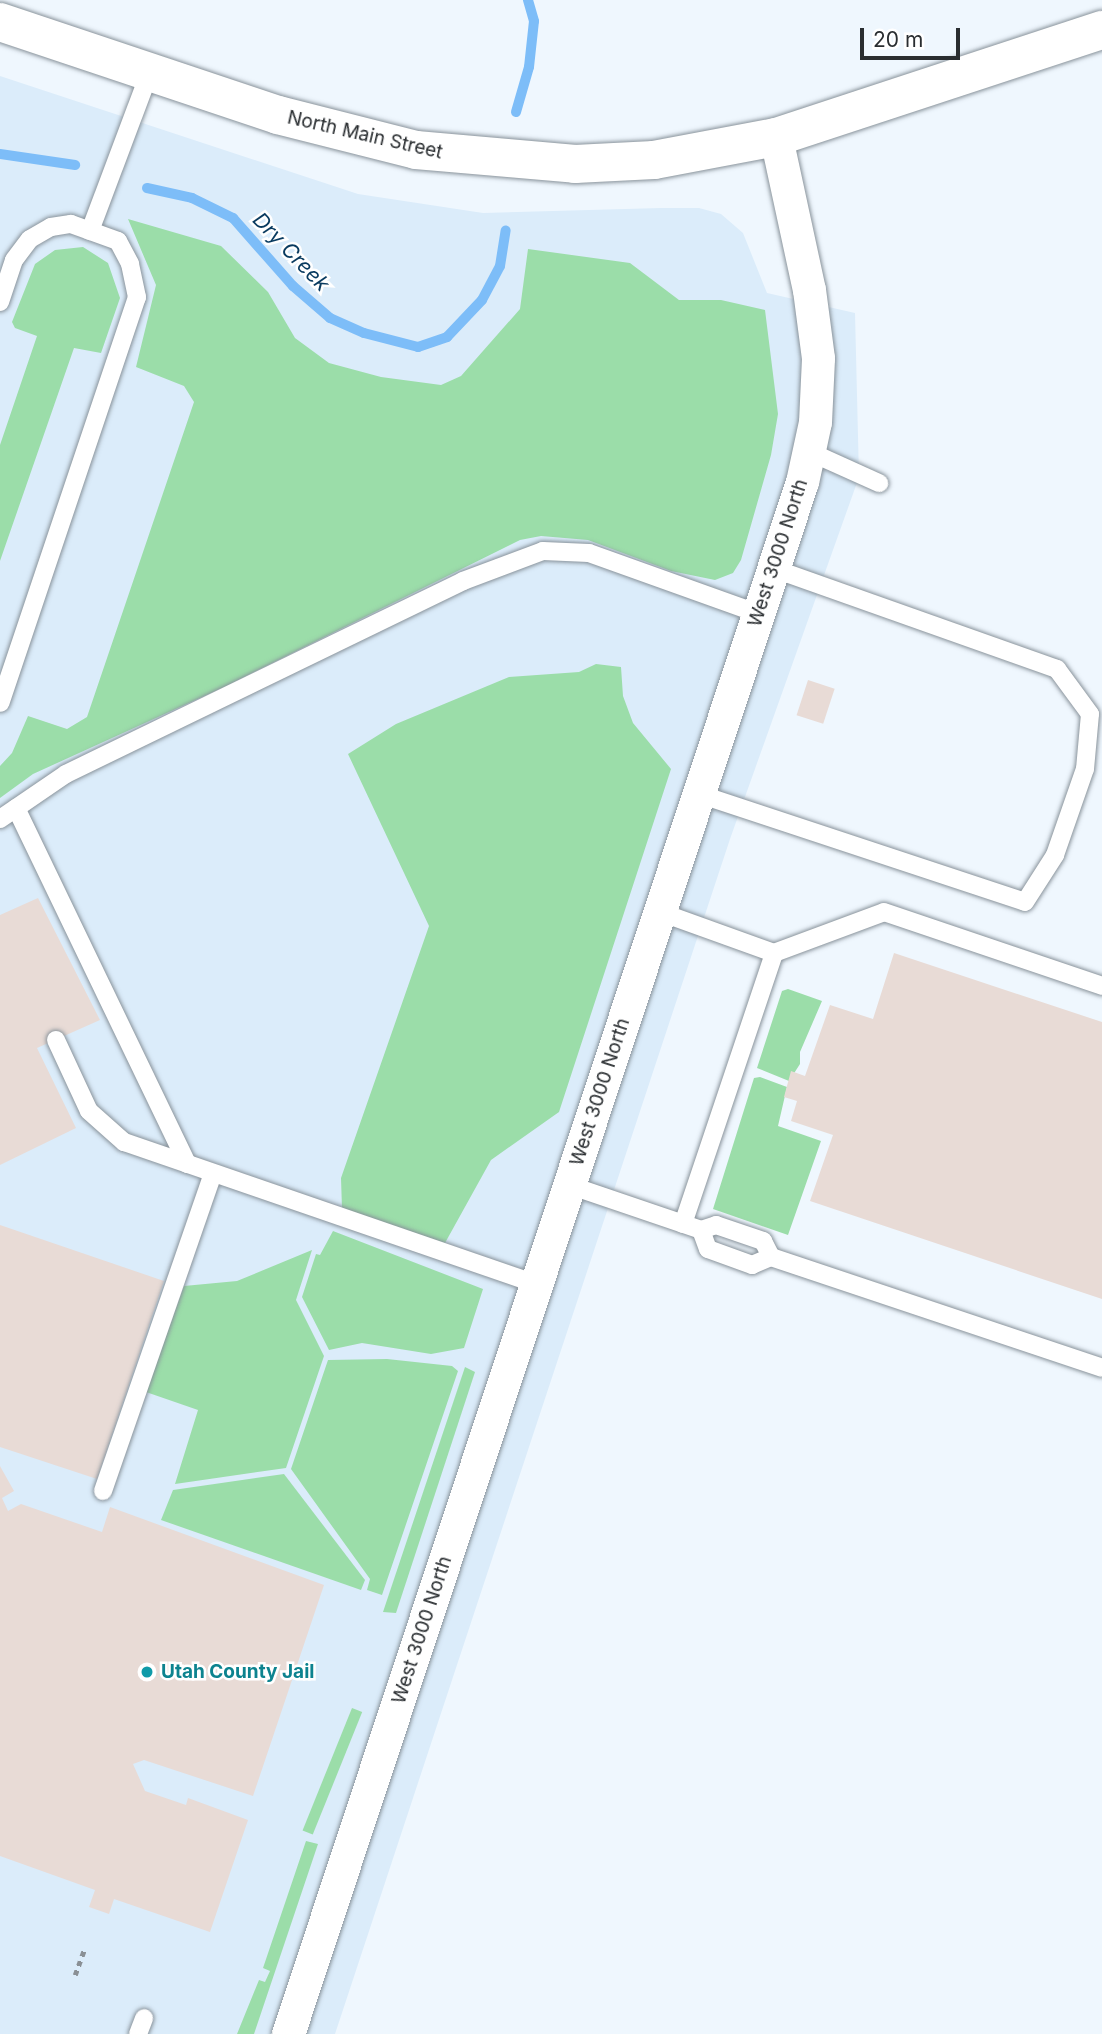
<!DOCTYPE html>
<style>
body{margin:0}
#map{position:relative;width:1102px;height:2034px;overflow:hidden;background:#eff7fe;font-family:Inter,sans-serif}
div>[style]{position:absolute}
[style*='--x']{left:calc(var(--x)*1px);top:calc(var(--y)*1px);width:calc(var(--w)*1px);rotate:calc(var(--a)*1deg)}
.built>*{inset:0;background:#dbecfa}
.green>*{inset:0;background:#9bdda9;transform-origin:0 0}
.stream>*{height:10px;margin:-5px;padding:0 5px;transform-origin:5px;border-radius:5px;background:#7dbdf8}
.building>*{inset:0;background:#e8dbd6;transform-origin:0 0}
.path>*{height:4.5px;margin-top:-2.25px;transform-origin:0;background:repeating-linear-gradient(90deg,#8a9095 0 5px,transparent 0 10px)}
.roads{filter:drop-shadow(0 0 2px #89939b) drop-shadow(0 0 2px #89939b)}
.service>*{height:18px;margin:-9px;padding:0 9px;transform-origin:9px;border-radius:9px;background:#fff}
.minor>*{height:33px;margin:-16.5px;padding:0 16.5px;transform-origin:16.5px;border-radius:16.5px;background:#fff}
.tertiary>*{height:38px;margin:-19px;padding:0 19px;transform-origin:19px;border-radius:19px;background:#fff}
.dots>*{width:19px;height:19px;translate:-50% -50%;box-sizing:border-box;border:4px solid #fff;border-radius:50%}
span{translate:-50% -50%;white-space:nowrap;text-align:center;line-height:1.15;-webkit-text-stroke:5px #fff;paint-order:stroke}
.street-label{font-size:19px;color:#292d30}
.culture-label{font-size:19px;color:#0d838f;font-weight:700}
.left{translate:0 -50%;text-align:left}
.water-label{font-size:21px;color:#083a5f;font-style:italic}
.scale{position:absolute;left:860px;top:28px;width:100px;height:32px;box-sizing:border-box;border:4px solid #292d30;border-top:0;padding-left:9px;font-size:21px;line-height:24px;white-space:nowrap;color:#292d30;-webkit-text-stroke:5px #fff;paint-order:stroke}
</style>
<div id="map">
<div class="built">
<div style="clip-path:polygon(0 76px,358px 194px,483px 213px,661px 208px,699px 208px,721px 214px,743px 233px,767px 293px,855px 313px,859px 477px,730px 839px,335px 2034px,0 2034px)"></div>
</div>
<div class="green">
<div style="clip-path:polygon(128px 219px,221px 246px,268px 292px,295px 338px,329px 363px,381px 377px,441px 385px,461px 376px,520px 309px,528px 249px,630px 263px,679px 300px,721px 300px,765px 310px,778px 414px,771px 455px,741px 560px,733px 573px,715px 580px,671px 571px,588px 540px,541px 536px,520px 540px,224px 687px,33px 774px,0 798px,0 766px,12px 753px,28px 716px,67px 729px,87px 717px,194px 402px,184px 386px,136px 367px,156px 285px)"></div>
<div style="clip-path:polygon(83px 247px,108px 263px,120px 298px,101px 353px,74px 348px,0 561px,0 445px,37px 336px,15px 328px,12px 322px,35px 264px,55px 250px)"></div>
<div style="clip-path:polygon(596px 664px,621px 667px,623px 696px,633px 723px,671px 769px,559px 1112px,491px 1160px,445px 1243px,342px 1209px,341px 1178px,429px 926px,348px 754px,396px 724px,509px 677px,579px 672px)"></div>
<div style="clip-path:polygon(788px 989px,822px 1001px,800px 1052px,800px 1064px,789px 1081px,757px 1068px,782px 991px)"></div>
<div style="clip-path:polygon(760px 1077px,787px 1087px,778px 1126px,821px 1141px,788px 1235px,713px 1209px,754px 1078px)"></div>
<div style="clip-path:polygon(333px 1231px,483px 1289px,464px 1348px,431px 1354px,362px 1343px,329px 1350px,302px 1297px,316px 1254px,320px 1255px)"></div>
<div style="clip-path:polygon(312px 1250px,296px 1300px,324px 1356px,286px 1468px,175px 1484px,198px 1410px,146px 1392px,184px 1286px,237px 1281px)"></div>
<div style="clip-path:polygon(387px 1359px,452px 1366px,458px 1371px,382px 1595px,367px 1590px,370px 1579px,291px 1469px,328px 1360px)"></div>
<div style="clip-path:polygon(465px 1367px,475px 1372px,396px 1613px,383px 1612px)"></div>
<div style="clip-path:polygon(284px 1474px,365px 1580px,361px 1590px,161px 1520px,173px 1490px)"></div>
<div style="left:352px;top:1708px;width:11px;height:132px;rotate:22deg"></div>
<div style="clip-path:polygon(306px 1841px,318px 1844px,254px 2034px,237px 2034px,259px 1980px,265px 1982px,270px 1971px,263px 1968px)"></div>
</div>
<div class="stream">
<div style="--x:516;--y:112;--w:47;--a:-73.9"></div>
<div style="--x:529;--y:67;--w:46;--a:-83.8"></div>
<div style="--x:534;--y:21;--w:22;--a:-106"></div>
<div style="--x:0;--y:154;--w:76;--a:8.3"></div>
<div style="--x:147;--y:188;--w:46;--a:12.5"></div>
<div style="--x:192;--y:198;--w:46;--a:26"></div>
<div style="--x:233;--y:218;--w:91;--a:48.6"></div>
<div style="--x:293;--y:286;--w:49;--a:40.9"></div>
<div style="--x:330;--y:318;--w:37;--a:24"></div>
<div style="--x:364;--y:333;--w:56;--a:14.5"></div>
<div style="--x:418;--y:347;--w:31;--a:-19"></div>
<div style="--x:447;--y:337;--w:51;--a:-46.6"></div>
<div style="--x:482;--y:300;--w:38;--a:-62"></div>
<div style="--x:500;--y:266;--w:36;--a:-81"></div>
</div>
<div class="building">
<div style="left:808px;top:680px;width:28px;height:37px;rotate:18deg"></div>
<div style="clip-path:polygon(38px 898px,100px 1020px,37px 1048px,76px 1128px,0 1165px,0 915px)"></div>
<div style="clip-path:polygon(894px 953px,1102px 1022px,1102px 1299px,810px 1201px,833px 1135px,791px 1121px,797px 1101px,784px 1097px,791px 1071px,805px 1076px,830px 1005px,873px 1019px)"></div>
<div style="clip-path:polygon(0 1225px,164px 1281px,97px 1479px,0 1447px)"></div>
<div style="clip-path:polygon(0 1466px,14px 1491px,2px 1498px,8px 1511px,21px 1504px,102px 1532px,110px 1507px,324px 1585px,253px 1796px,144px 1760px,133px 1764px,145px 1791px,186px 1805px,188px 1798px,248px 1820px,210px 1932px,114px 1899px,109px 1914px,89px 1907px,95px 1890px,0 1856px)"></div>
</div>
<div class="path">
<div style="--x:75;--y:1975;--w:27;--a:-70"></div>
</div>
<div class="roads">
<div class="service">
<div style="--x:90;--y:231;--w:171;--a:-69.4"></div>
<div style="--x:0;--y:302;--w:44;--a:-71.6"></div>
<div style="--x:14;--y:260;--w:26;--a:-53"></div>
<div style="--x:30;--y:239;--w:24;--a:-30"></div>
<div style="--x:51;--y:227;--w:20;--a:-9"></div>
<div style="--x:71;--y:224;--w:50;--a:19.9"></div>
<div style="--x:118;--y:241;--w:26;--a:62"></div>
<div style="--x:130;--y:264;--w:34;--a:78"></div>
<div style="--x:137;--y:297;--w:428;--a:108.6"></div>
<div style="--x:810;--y:452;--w:76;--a:24.2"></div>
<div style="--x:699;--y:794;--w:343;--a:18.3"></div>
<div style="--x:1025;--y:902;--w:56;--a:-57.4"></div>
<div style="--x:1055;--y:855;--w:91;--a:-70.8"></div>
<div style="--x:1085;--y:769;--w:55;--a:-84.8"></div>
<div style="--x:1090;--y:714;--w:56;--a:-126.3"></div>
<div style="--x:1057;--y:669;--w:300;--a:-160.5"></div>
<div style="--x:16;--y:808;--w:395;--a:64.3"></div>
<div style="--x:0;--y:819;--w:80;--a:-34.3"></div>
<div style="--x:66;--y:774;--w:441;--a:-25.9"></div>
<div style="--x:463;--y:581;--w:85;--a:-20.6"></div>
<div style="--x:543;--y:551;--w:46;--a:2.5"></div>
<div style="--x:589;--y:553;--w:181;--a:19.7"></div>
<div style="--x:660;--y:912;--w:121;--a:19.8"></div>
<div style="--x:774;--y:953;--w:117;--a:-20.4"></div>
<div style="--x:884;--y:912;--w:230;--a:18.7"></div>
<div style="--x:56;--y:1040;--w:78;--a:65.1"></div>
<div style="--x:89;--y:1111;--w:47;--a:41.5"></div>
<div style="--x:124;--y:1142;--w:437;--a:19"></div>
<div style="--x:569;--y:1185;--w:139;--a:18.8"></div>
<div style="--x:701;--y:1230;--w:16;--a:-18"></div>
<div style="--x:716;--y:1225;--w:50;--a:18.8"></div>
<div style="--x:763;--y:1241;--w:18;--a:63"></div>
<div style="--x:683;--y:1224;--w:286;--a:-71.4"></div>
<div style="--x:701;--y:1230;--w:20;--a:70"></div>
<div style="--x:708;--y:1249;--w:47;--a:20"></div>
<div style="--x:752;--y:1265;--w:21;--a:-23"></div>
<div style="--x:771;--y:1257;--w:349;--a:18.5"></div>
<div style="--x:103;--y:1491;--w:336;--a:-70.9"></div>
<div style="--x:138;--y:2034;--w:17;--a:-69"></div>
</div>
<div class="minor">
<div style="--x:288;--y:2034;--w:1635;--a:-71.68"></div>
<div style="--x:802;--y:482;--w:61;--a:-77.8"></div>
<div style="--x:815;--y:422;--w:64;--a:-87.3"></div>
<div style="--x:818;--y:358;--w:69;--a:-97.5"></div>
<div style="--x:809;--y:290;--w:157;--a:-102.2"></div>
</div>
<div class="tertiary">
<div style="--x:0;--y:22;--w:293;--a:18.5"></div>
<div style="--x:278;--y:115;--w:142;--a:14.2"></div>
<div style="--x:416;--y:150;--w:160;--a:5"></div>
<div style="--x:575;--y:164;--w:79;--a:-2.9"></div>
<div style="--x:654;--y:160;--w:124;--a:-10.7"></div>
<div style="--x:776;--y:137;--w:343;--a:-18.2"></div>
</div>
</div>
<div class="dots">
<div style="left:147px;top:1672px;background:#0f9aa8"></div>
</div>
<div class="street-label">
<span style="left:365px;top:135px;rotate:13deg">North Main Street</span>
<span style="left:778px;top:553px;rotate:-72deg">West 3000 North</span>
<span style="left:600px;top:1092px;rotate:-72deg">West 3000 North</span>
<span style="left:422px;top:1630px;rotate:-72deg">West 3000 North</span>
</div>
<div class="culture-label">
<span class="left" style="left:161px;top:1672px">Utah County Jail</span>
</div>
<div class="water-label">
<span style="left:291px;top:252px;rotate:46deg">Dry Creek</span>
</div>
<div class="scale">20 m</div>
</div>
